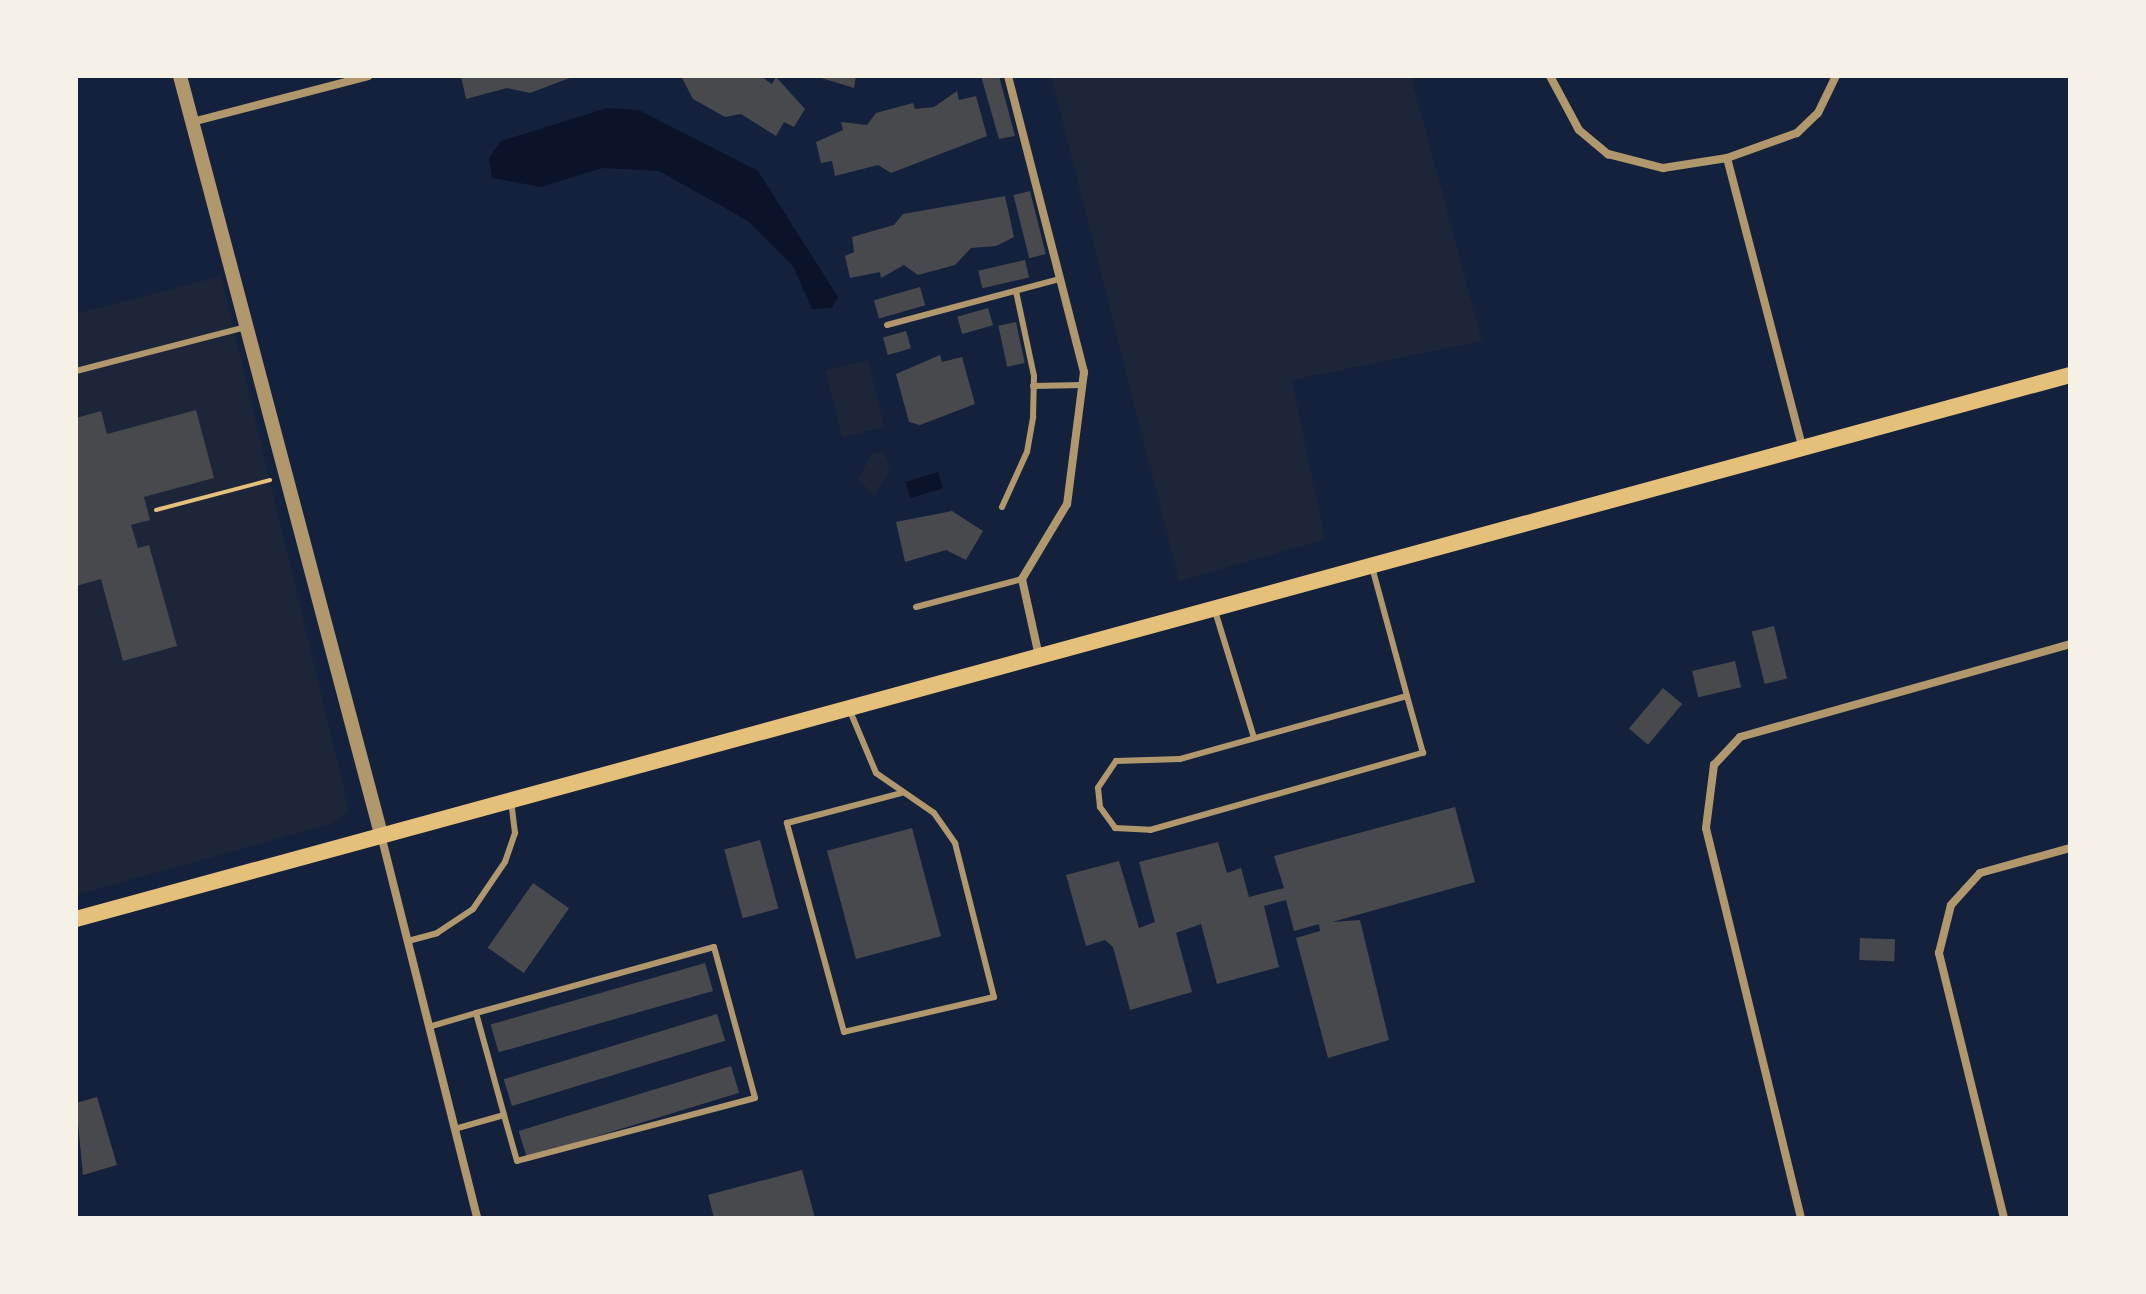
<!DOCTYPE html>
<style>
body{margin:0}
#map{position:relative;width:2146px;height:1294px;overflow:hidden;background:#14213d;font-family:Commissioner,sans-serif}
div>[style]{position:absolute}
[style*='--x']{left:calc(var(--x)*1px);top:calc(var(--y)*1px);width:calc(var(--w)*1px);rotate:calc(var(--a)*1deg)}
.green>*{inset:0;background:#1d2539;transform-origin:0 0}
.water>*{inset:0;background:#0b132b;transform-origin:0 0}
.building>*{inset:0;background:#48494c;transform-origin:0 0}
.path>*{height:4px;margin:-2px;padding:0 2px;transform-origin:2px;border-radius:2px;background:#e5c07b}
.service>*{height:6px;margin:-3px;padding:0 3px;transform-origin:3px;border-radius:3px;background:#b1986c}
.minor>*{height:8px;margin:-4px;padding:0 4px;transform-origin:4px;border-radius:4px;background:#b1986c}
.tertiary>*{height:14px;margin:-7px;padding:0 7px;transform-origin:7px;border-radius:7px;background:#b1986c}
.secondary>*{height:16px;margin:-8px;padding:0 8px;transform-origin:8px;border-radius:8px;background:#e5c07b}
span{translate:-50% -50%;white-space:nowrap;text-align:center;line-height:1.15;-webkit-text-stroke:8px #f6f1e7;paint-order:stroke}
.frame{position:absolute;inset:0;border:78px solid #f6f1e7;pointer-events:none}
</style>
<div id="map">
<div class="green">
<div style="clip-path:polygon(1051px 76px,1411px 76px,1482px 341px,1292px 380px,1325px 539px,1179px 581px)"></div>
<div style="clip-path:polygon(221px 276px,349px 810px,334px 823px,76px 895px,76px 314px)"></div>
<div style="left:868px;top:360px;width:69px;height:44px;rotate:76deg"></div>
<div style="clip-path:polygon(884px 451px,890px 470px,874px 497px,859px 479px,870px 455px)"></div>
</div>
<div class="water">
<div style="clip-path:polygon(607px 108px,639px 110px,758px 171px,838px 297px,832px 308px,812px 309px,793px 266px,748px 221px,659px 171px,602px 168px,541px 187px,492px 178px,489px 158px,501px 141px)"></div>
<div style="left:938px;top:472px;width:17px;height:34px;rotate:73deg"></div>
</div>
<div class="building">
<div style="clip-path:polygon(461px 76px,575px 76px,530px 93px,507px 88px,466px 99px)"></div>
<div style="clip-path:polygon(681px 76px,760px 76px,772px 84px,776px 77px,805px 109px,794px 127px,784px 122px,776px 136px,741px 114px,725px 117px,693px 99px)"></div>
<div style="clip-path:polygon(815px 76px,856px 76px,854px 88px)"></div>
<div style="clip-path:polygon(981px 76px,999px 76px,1015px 136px,999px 139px)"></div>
<div style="clip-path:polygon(957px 91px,959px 100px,976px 96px,987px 136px,891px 173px,878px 165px,835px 176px,832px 161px,821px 163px,816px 142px,843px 130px,841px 122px,867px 125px,876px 113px,913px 103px,915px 109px,934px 107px)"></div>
<div style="left:1030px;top:191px;width:65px;height:17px;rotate:76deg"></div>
<div style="clip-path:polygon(1005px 196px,1014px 237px,996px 246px,971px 248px,955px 265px,918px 275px,904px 265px,881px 278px,880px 272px,850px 278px,845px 256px,854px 252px,852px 237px,894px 225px,903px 214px)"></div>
<div style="left:1025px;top:260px;width:18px;height:48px;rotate:77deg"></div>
<div style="left:920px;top:287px;width:19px;height:48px;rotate:74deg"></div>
<div style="left:988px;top:308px;width:18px;height:32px;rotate:74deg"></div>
<div style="left:1016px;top:322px;width:42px;height:18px;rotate:78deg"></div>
<div style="left:906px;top:331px;width:18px;height:24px;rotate:74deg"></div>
<div style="clip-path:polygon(940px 355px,942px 362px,962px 357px,975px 404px,920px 425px,909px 422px,896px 374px)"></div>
<div style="clip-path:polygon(196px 410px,214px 478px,144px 497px,150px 520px,131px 525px,138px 548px,149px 545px,177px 646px,123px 661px,101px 579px,76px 586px,76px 418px,101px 411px,107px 434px)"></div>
<div style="clip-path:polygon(952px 511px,983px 531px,966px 560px,946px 550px,905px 562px,896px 522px)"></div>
<div style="left:1774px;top:626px;width:54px;height:23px;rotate:76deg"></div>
<div style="left:1735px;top:661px;width:27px;height:44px;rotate:77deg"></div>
<div style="left:1663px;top:688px;width:25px;height:53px;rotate:40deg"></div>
<div style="clip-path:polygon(1455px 807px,1475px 882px,1332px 922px,1360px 920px,1389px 1040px,1328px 1058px,1296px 938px,1320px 931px,1319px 924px,1294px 931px,1286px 900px,1264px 906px,1279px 967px,1217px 984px,1201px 924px,1176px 933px,1192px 992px,1130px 1010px,1113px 947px,1105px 940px,1086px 946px,1066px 875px,1119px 861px,1139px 928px,1155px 922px,1139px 862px,1218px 842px,1227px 873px,1241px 868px,1249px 897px,1284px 888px,1274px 856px)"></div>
<div style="left:912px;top:828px;width:112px;height:88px;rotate:75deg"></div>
<div style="left:760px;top:840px;width:71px;height:37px;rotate:75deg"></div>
<div style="left:533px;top:883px;width:44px;height:79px;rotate:35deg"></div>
<div style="left:1860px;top:938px;width:35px;height:22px;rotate:2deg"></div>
<div style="left:705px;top:963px;width:29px;height:223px;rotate:74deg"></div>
<div style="left:717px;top:1014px;width:28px;height:223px;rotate:73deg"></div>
<div style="left:731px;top:1066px;width:28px;height:222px;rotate:73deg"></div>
<div style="clip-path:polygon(97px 1097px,117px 1165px,83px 1175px,76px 1103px)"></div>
<div style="clip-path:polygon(802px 1170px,815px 1218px,714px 1218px,708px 1195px)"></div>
</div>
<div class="path">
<div style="--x:156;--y:510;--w:118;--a:-14.7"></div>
</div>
<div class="service">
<div style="--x:887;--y:325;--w:179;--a:-14.9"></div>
<div style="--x:76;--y:371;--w:176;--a:-14.5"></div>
<div style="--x:1033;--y:386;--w:50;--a:-1.1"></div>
<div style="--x:1002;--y:507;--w:60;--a:-65.6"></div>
<div style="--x:1027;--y:452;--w:36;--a:-80"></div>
<div style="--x:1033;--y:417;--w:41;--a:-88.6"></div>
<div style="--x:1034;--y:376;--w:87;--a:-102"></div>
<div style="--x:1372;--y:567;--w:134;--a:74.8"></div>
<div style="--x:1407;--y:696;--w:236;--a:164.5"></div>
<div style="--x:1180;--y:759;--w:64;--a:178.2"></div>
<div style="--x:1116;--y:761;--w:32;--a:124"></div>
<div style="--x:1098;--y:788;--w:19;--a:84"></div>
<div style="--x:1100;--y:807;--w:26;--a:54"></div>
<div style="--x:1115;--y:828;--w:35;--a:3"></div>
<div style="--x:1150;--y:830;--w:284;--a:-15.8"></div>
<div style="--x:1423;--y:753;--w:59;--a:-105.7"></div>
<div style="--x:916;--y:607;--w:110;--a:-14.8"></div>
<div style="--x:1215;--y:611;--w:133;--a:72.9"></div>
<div style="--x:850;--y:711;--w:67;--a:67.2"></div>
<div style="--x:876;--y:773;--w:70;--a:34.6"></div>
<div style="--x:934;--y:813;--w:37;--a:55"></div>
<div style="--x:955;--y:843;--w:159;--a:75.8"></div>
<div style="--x:994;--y:997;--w:154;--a:166.9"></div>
<div style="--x:844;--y:1032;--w:217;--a:-105.3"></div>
<div style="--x:787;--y:823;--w:118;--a:-14.7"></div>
<div style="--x:408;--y:941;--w:30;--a:-15"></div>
<div style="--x:437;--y:933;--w:43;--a:-33.7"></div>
<div style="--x:473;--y:909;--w:57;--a:-55.8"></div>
<div style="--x:505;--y:862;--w:31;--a:-71"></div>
<div style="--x:515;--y:833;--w:31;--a:-97"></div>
<div style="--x:476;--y:1013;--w:247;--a:-15.5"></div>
<div style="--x:714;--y:947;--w:156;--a:74.8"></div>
<div style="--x:755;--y:1098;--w:246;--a:165.2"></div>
<div style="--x:517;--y:1161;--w:48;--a:-105.8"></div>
<div style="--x:429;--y:1027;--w:49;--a:-16.6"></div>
<div style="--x:476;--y:1013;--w:106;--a:74.6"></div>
<div style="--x:504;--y:1115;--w:51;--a:164.1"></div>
</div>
<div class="minor">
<div style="--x:1008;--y:76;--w:306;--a:75.6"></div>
<div style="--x:1084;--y:372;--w:133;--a:97.3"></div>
<div style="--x:1067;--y:504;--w:87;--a:121"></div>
<div style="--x:1022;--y:579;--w:79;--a:77.6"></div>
<div style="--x:1550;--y:76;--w:61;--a:61.8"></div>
<div style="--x:1579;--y:130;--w:38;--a:40"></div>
<div style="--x:1608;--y:154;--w:57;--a:14.3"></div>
<div style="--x:1663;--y:168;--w:65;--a:-8.9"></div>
<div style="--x:1727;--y:158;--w:74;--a:-19.7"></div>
<div style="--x:1797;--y:133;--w:29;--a:-44"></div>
<div style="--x:1818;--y:113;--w:41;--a:-64.1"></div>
<div style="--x:192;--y:122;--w:182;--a:-14.6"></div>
<div style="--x:1727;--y:158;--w:294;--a:75.4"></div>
<div style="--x:381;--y:835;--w:395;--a:75.9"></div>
<div style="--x:1801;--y:1218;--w:401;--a:-103.7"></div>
<div style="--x:1706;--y:828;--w:64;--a:-82.8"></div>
<div style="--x:1714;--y:765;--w:38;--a:-47"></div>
<div style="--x:1740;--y:737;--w:343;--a:-15.7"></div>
<div style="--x:2004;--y:1218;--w:273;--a:-103.8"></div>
<div style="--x:1939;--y:953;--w:49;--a:-76"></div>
<div style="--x:1951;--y:905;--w:43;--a:-47.8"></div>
<div style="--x:1980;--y:873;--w:93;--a:-15.5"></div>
</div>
<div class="tertiary">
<div style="--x:180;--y:76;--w:784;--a:75.15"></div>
</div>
<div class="secondary">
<div style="--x:76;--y:919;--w:2067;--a:-15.26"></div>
</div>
<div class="frame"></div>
</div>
